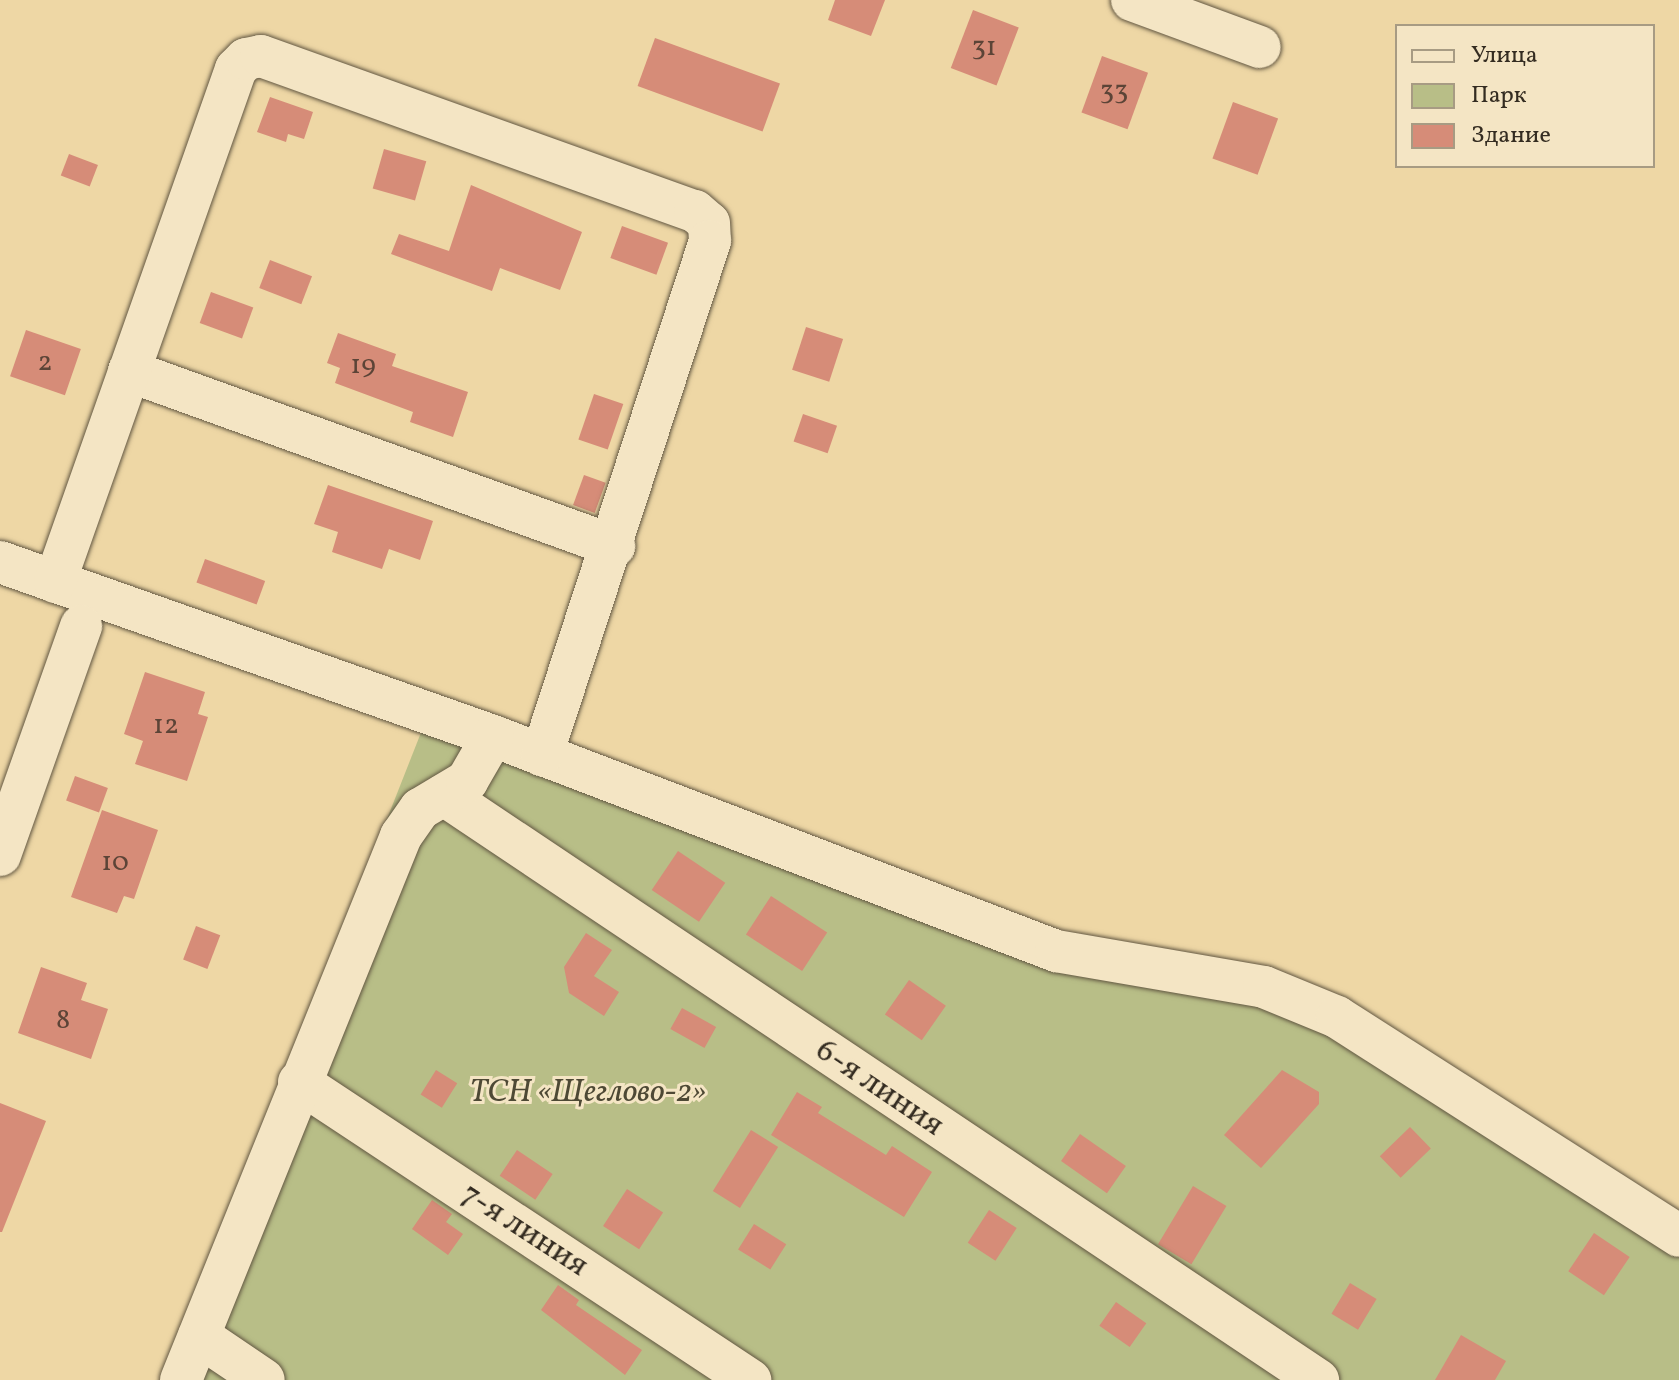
<!DOCTYPE html>
<meta charset="utf-8">
<style>
body{margin:0}
#map{position:relative;width:1679px;height:1380px;overflow:hidden;background:#eed7a5;font-family:Vollkorn,serif}
div>[style]{position:absolute}
[style*='--x']{left:calc(var(--x)*1px);top:calc(var(--y)*1px);width:calc(var(--w)*1px);rotate:calc(var(--a)*1deg)}
.green>*{inset:0;background:#b8be87}
.building>*{inset:0;background:#d68c78;transform-origin:0 0}
.roads{filter:drop-shadow(0 0 2px #625742) drop-shadow(0 0 2px #625742)}
.minor>*{height:42px;margin:-21px;padding:0 21px;transform-origin:21px;border-radius:21px;background:#f4e5c4}
span{translate:-50% -50%;white-space:nowrap;text-align:center;line-height:1.15;-webkit-text-stroke:6px #f4e5c4;paint-order:stroke}
.number-label{font-size:28px;color:#5c4437}
.number-label span{-webkit-text-stroke-width:0}
.street-label{font-size:32px;color:#342c21}
.park-label{font-size:32px;color:#4e4935;font-style:italic}
.legend{position:absolute;left:1395px;top:24px;width:260px;height:144px;box-sizing:border-box;background:#f4e5c4;border:2px solid #a79b83;margin:0;padding:10px 14px;list-style:none;font-size:24px;color:#342c21}
.legend li{display:flex;align-items:center;gap:16px;height:40px}
.legend b{width:40px;border:2px solid #a79b83}
</style>
<div id="map">
<div class="green">
<div style="clip-path:polygon(424px 725px,1332px 1027px,1679px 1252px,1679px 1380px,166px 1380px)"></div>
</div>
<div class="building">
<div style="clip-path:polygon(835px 0,885px 0,871px 36px,828px 20px)"></div>
<div style="left:973px;top:10px;width:49px;height:62px;rotate:21deg"></div>
<div style="left:655px;top:38px;width:133px;height:51px;rotate:20deg"></div>
<div style="left:1102px;top:56px;width:49px;height:60px;rotate:20deg"></div>
<div style="clip-path:polygon(270px 97px,313px 112px,304px 139px,288px 134px,286px 142px,257px 132px)"></div>
<div style="left:1233px;top:102px;width:48px;height:60px;rotate:20deg"></div>
<div style="left:384px;top:149px;width:44px;height:41px;rotate:16deg"></div>
<div style="left:69px;top:154px;width:31px;height:23px;rotate:21deg"></div>
<div style="clip-path:polygon(471px 185px,582px 232px,560px 290px,500px 268px,492px 291px,391px 254px,399px 234px,449px 251px)"></div>
<div style="left:622px;top:226px;width:49px;height:34px;rotate:20deg"></div>
<div style="left:270px;top:260px;width:45px;height:30px;rotate:21deg"></div>
<div style="left:211px;top:292px;width:45px;height:33px;rotate:20deg"></div>
<div style="left:806px;top:327px;width:39px;height:45px;rotate:18deg"></div>
<div style="left:26px;top:330px;width:58px;height:49px;rotate:19deg"></div>
<div style="clip-path:polygon(338px 333px,396px 354px,392px 366px,468px 392px,453px 437px,410px 422px,413px 412px,335px 383px,340px 368px,327px 363px)"></div>
<div style="left:594px;top:394px;width:31px;height:48px;rotate:19deg"></div>
<div style="left:803px;top:414px;width:36px;height:29px;rotate:19deg"></div>
<div style="left:584px;top:475px;width:23px;height:32px;rotate:20deg"></div>
<div style="clip-path:polygon(328px 485px,433px 521px,420px 560px,389px 549px,382px 569px,332px 552px,338px 532px,314px 524px)"></div>
<div style="left:205px;top:559px;width:64px;height:25px;rotate:20deg"></div>
<div style="clip-path:polygon(145px 672px,205px 692px,198px 714px,208px 717px,187px 781px,135px 764px,143px 741px,124px 734px)"></div>
<div style="left:75px;top:776px;width:35px;height:26px;rotate:20deg"></div>
<div style="clip-path:polygon(102px 810px,158px 830px,134px 899px,124px 896px,117px 913px,71px 897px)"></div>
<div style="left:678px;top:851px;width:57px;height:47px;rotate:34deg"></div>
<div style="left:771px;top:896px;width:67px;height:46px;rotate:33deg"></div>
<div style="left:196px;top:926px;width:26px;height:36px;rotate:21deg"></div>
<div style="clip-path:polygon(586px 933px,612px 950px,594px 976px,619px 992px,604px 1016px,569px 993px,564px 967px)"></div>
<div style="clip-path:polygon(41px 967px,87px 983px,81px 1000px,108px 1009px,91px 1059px,18px 1033px)"></div>
<div style="left:909px;top:980px;width:45px;height:42px;rotate:35deg"></div>
<div style="left:682px;top:1008px;width:39px;height:24px;rotate:29deg"></div>
<div style="left:436px;top:1070px;width:25px;height:29px;rotate:32deg"></div>
<div style="clip-path:polygon(1282px 1070px,1319px 1092px,1319px 1104px,1261px 1168px,1224px 1135px)"></div>
<div style="clip-path:polygon(797px 1092px,822px 1107px,818px 1113px,886px 1155px,892px 1146px,932px 1172px,904px 1217px,771px 1135px)"></div>
<div style="clip-path:polygon(0 1103px,46px 1121px,2px 1232px,0 1232px)"></div>
<div style="left:1410px;top:1127px;width:30px;height:42px;rotate:46deg"></div>
<div style="left:751px;top:1130px;width:32px;height:72px;rotate:32deg"></div>
<div style="left:1080px;top:1134px;width:56px;height:33px;rotate:35deg"></div>
<div style="left:517px;top:1150px;width:43px;height:31px;rotate:34deg"></div>
<div style="left:1193px;top:1186px;width:39px;height:68px;rotate:31deg"></div>
<div style="left:627px;top:1189px;width:43px;height:44px;rotate:33deg"></div>
<div style="clip-path:polygon(432px 1200px,452px 1214px,446px 1222px,463px 1234px,448px 1255px,412px 1229px)"></div>
<div style="left:989px;top:1210px;width:33px;height:39px;rotate:33deg"></div>
<div style="left:754px;top:1224px;width:38px;height:30px;rotate:32deg"></div>
<div style="left:1594px;top:1233px;width:43px;height:46px;rotate:34deg"></div>
<div style="left:1350px;top:1283px;width:31px;height:36px;rotate:31deg"></div>
<div style="clip-path:polygon(558px 1285px,579px 1300px,576px 1305px,642px 1350px,625px 1375px,541px 1310px)"></div>
<div style="left:1116px;top:1302px;width:37px;height:29px;rotate:35deg"></div>
<div style="clip-path:polygon(1461px 1335px,1506px 1361px,1495px 1380px,1435px 1380px)"></div>
</div>
<div class="roads">
<div class="minor">
<div style="--x:1132;--y:0;--w:136;--a:20.2"></div>
<div style="--x:129;--y:371;--w:516;--a:19.84"></div>
<div style="--x:0;--y:562;--w:523;--a:19.44"></div>
<div style="--x:493;--y:736;--w:603;--a:20.9"></div>
<div style="--x:1056;--y:951;--w:211;--a:9.8"></div>
<div style="--x:1264;--y:987;--w:79;--a:22.3"></div>
<div style="--x:1337;--y:1017;--w:406;--a:32.6"></div>
<div style="--x:55;--y:582;--w:544;--a:-70.57"></div>
<div style="--x:236;--y:69;--w:14;--a:-45"></div>
<div style="--x:246;--y:59;--w:15;--a:-11"></div>
<div style="--x:261;--y:56;--w:461;--a:19.7"></div>
<div style="--x:695;--y:211;--w:18;--a:41"></div>
<div style="--x:709;--y:223;--w:18;--a:87"></div>
<div style="--x:710;--y:241;--w:541;--a:108.1"></div>
<div style="--x:444;--y:795;--w:1052;--a:33.8"></div>
<div style="--x:0;--y:855;--w:243;--a:-70.5"></div>
<div style="--x:299;--y:1082;--w:541;--a:33.45"></div>
<div style="--x:199;--y:1336;--w:78;--a:34.1"></div>
<div style="--x:181;--y:1380;--w:587;--a:-67.98"></div>
<div style="--x:401;--y:836;--w:33;--a:-55"></div>
<div style="--x:420;--y:809;--w:55;--a:-30.8"></div>
<div style="--x:467;--y:781;--w:52;--a:-60"></div>
</div>
</div>
<div class="number-label">
<span style="left:984px;top:48px">31</span>
<span style="left:1114px;top:92px">33</span>
<span style="left:45px;top:363px">2</span>
<span style="left:363px;top:366px">19</span>
<span style="left:166px;top:726px">12</span>
<span style="left:115px;top:863px">10</span>
<span style="left:63px;top:1021px">8</span>
</div>
<div class="street-label">
<span style="left:879px;top:1089px;rotate:34deg">6-я линия</span>
<span style="left:524px;top:1231px;rotate:33deg">7-я линия</span>
</div>
<div class="park-label">
<span style="left:588px;top:1093px">ТСН «Щеглово-2»</span>
</div>
<ul class="legend">
<li><b style="height:10px;background:#f4e5c4"></b>Улица</li>
<li><b style="height:22px;background:#b8be87"></b>Парк</li>
<li><b style="height:22px;background:#d68c78"></b>Здание</li>
</ul>
</div>
